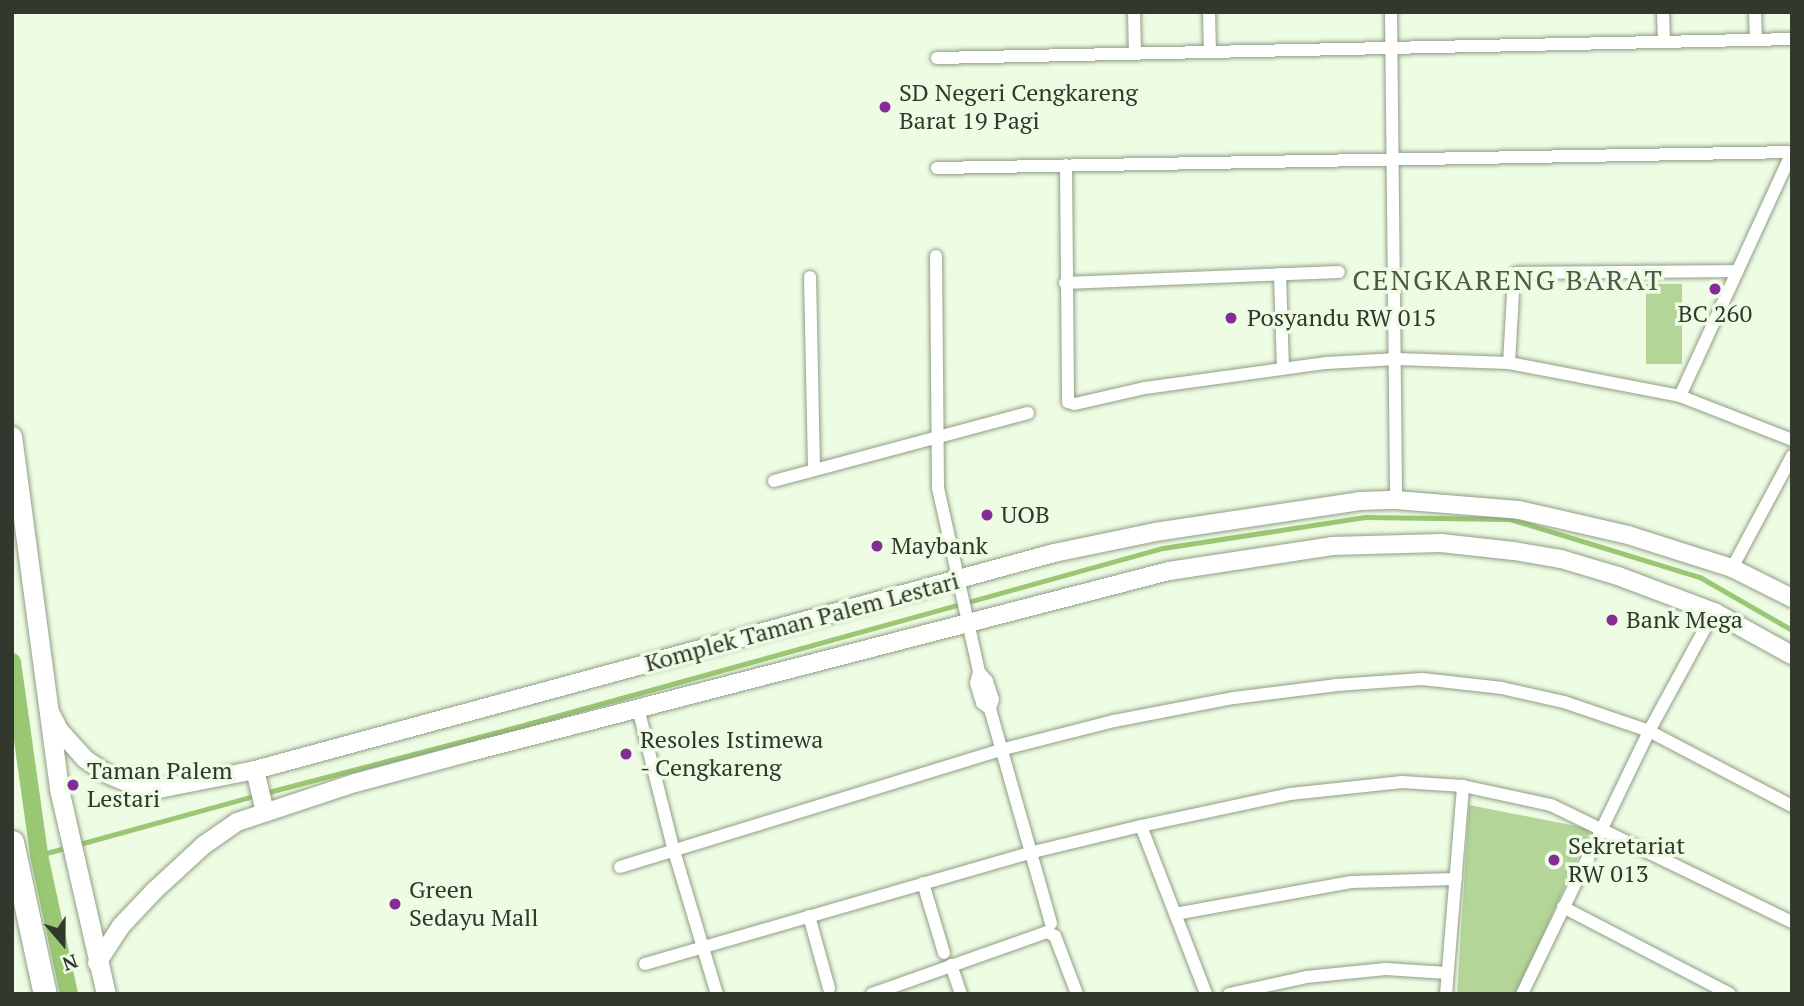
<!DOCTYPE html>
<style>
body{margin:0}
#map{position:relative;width:1804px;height:1006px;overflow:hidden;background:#edfce3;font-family:"PT Serif",serif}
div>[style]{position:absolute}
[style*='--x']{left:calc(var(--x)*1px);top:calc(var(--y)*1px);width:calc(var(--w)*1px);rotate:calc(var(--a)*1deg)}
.green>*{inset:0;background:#b3d598;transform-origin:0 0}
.stream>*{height:4.5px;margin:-2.25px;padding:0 2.25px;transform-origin:2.25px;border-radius:2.25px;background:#99c773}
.canal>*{height:18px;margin:-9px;padding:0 9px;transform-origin:9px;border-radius:9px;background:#99c773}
.roads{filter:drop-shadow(0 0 2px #909d86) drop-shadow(0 0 2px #909d86)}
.street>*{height:12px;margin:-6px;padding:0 6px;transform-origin:6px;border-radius:6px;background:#fff}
.secondary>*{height:18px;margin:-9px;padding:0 9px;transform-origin:9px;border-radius:9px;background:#fff}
.primary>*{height:19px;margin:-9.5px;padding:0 9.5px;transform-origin:9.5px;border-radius:9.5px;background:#fff}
.highway>*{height:23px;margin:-11.5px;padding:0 11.5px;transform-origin:11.5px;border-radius:11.5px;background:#fff}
.dots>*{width:19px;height:19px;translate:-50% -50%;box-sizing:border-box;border:4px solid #edfce3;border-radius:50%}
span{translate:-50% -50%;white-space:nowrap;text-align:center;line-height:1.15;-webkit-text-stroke:7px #edfce3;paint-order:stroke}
.poi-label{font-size:24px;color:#32382e}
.left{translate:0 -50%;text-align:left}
.street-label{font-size:24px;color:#32382e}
.quarter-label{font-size:28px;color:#4d5945;letter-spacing:2px}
.frame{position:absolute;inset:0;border:14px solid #32382e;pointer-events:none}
.north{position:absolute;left:28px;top:908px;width:70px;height:70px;-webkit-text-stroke:5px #edfce3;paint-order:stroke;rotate:160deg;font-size:19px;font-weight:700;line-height:28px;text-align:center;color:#32382e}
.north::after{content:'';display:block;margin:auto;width:24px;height:32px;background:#32382e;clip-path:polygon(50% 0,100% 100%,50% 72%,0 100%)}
</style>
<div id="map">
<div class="green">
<div style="left:1646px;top:284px;width:36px;height:80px"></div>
<div style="clip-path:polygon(1469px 805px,1591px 829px,1516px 994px,1457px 994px)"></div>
</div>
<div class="stream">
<div style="--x:265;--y:793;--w:256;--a:-14.7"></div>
<div style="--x:513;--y:728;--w:674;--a:-15.48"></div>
<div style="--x:1163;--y:548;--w:204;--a:-8.7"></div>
<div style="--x:1365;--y:517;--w:145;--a:0.8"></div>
<div style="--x:1510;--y:519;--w:199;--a:17"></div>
<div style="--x:1700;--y:577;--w:106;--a:29.9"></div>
<div style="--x:76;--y:845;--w:188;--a:-15.4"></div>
<div style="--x:39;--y:855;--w:30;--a:-15"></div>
</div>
<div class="canal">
<div style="--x:12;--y:662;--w:195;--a:82"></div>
<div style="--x:39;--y:855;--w:142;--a:77.8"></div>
</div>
<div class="roads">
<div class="street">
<div style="--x:1134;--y:12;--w:41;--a:88.6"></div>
<div style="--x:1209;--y:12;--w:40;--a:88.6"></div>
<div style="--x:1391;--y:12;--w:488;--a:89.4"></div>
<div style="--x:1663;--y:12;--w:29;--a:88"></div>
<div style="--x:1755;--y:12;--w:27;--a:88"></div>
<div style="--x:937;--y:58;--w:855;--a:-1.27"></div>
<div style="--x:1066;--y:165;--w:237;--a:89.5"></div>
<div style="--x:1068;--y:402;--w:7;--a:16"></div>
<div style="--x:1075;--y:404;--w:72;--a:-12.9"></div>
<div style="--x:1145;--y:388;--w:183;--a:-7.9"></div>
<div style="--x:1326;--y:363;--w:71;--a:-3.2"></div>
<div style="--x:1397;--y:359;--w:112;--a:2"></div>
<div style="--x:1509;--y:363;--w:174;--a:10.9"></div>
<div style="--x:1680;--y:396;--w:120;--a:21.4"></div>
<div style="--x:937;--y:168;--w:855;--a:-1.07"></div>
<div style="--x:936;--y:256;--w:232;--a:89.5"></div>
<div style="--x:938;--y:488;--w:189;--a:77.4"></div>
<div style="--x:979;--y:672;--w:11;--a:105"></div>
<div style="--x:976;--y:683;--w:21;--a:73"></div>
<div style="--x:982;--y:703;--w:10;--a:37"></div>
<div style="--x:1280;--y:274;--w:93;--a:88.2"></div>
<div style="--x:810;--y:277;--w:191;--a:88.8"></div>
<div style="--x:1065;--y:283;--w:274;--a:-2.3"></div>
<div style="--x:1509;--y:363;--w:86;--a:-86.7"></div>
<div style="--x:1514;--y:277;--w:4;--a:-63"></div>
<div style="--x:1516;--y:273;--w:221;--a:-0.5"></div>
<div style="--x:1680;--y:396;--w:268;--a:-65.3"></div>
<div style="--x:774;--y:481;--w:263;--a:-15"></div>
<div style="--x:1732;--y:568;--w:127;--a:-61.8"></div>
<div style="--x:979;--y:672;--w:12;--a:48"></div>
<div style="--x:987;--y:681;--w:19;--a:72"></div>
<div style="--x:993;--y:699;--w:10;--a:107"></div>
<div style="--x:990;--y:709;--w:223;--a:74.1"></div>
<div style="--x:638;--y:708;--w:147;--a:75.9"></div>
<div style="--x:674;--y:851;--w:149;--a:73.3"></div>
<div style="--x:1141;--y:826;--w:180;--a:68.8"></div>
<div style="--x:620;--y:867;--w:398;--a:-17.1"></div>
<div style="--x:1000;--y:750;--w:118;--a:-14.3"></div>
<div style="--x:1114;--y:721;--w:122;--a:-10.9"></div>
<div style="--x:1234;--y:698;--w:104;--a:-7.2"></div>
<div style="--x:1337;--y:685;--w:85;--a:-4"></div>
<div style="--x:1422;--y:679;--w:81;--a:6.4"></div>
<div style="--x:1502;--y:688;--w:64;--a:12.7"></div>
<div style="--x:1564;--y:702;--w:90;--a:18.8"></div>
<div style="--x:1649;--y:731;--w:161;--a:27.7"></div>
<div style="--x:923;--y:883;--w:73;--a:73.3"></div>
<div style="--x:1563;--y:907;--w:188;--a:27.5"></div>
<div style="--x:1175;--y:914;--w:179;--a:-10.3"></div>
<div style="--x:1351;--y:882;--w:105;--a:-1.6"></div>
<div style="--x:809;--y:916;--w:75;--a:74.5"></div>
<div style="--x:645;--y:964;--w:400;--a:-16.1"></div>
<div style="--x:1029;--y:853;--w:115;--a:-13.6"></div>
<div style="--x:1141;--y:826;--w:152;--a:-12.1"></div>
<div style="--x:1290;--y:794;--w:113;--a:-6.1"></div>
<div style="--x:1402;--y:782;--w:61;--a:3.8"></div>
<div style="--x:1463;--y:786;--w:90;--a:12.2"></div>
<div style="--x:1551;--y:805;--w:268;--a:25.9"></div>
<div style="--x:951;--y:965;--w:31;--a:71"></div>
<div style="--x:872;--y:994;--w:186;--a:-19.5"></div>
<div style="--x:1047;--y:932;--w:9;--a:27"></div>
<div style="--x:1055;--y:936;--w:62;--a:69.2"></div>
<div style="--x:1229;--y:994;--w:79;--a:-12.4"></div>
<div style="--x:1306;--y:977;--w:80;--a:-5.7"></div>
<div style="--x:1386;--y:969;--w:61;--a:3.8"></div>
<div style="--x:1446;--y:994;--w:209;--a:-85.3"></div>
<div style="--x:1522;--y:994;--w:292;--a:-64.2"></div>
<div style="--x:1649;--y:731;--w:136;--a:-61.4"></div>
</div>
<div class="secondary">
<div style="--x:50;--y:712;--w:20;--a:63"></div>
<div style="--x:59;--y:730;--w:39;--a:48"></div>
<div style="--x:85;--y:759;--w:27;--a:34"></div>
<div style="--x:107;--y:774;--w:26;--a:23"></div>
<div style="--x:131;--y:784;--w:28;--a:10"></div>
<div style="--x:159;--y:789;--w:98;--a:-11.2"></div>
<div style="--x:255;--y:770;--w:828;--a:-15.19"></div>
<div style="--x:1054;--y:553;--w:103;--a:-11.7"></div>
<div style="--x:1155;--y:532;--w:207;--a:-8.6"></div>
<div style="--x:1360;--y:501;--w:36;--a:-2"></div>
<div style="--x:1396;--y:500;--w:123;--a:4.6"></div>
<div style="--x:1519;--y:510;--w:112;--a:12.9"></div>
<div style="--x:1628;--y:535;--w:109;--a:17.6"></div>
<div style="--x:1732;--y:568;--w:67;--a:26.6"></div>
<div style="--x:255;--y:770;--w:43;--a:76.6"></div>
<div style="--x:97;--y:963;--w:44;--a:-57"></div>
<div style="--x:121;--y:926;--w:48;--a:-46.7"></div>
<div style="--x:154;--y:891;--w:68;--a:-42.6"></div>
<div style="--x:204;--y:845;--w:40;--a:-34.9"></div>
<div style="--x:237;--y:822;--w:124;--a:-18.3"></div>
<div style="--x:355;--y:783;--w:119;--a:-15.1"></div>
<div style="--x:470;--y:752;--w:722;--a:-14.52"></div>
<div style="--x:1169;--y:571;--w:165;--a:-8.7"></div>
<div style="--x:1332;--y:546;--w:109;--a:-1.6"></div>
<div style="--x:1441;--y:543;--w:73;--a:6.3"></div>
<div style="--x:1514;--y:551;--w:48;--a:9.7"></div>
<div style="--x:1561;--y:559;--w:59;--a:16.6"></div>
<div style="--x:1618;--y:576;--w:103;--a:20.6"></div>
<div style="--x:1714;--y:612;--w:89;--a:28.9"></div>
</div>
<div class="primary">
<div style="--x:12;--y:436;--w:356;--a:82.4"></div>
<div style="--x:59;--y:789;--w:210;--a:77.1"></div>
</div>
<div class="highway">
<div style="--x:12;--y:842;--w:156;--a:77.8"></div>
</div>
</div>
<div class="dots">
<div style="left:885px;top:107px;background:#852c99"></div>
<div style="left:1715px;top:289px;background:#852c99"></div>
<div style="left:1231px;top:318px;background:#852c99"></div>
<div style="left:987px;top:515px;background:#852c99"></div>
<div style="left:877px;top:546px;background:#852c99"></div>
<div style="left:1612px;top:620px;background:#852c99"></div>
<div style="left:626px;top:754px;background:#852c99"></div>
<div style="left:73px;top:785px;background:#852c99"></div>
<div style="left:1554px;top:860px;background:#852c99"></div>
<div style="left:395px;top:904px;background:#852c99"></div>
</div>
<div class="poi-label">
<span class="left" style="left:899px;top:107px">SD Negeri Cengkareng<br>Barat 19 Pagi</span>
<span style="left:1715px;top:314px">BC 260</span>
<span class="left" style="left:1247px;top:318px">Posyandu RW 015</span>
<span class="left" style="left:1001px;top:515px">UOB</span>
<span class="left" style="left:891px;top:546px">Maybank</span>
<span class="left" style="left:1626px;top:620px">Bank Mega</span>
<span class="left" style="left:640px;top:754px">Resoles Istimewa<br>- Cengkareng</span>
<span class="left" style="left:87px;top:785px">Taman Palem<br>Lestari</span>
<span class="left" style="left:1568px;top:860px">Sekretariat<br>RW 013</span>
<span class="left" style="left:409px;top:904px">Green<br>Sedayu Mall</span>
</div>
<div class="street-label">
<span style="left:802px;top:622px;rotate:-15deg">Komplek Taman Palem Lestari</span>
</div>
<div class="quarter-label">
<span style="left:1508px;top:280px">CENGKARENG BARAT</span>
</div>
<div class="frame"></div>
<div class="north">N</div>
</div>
